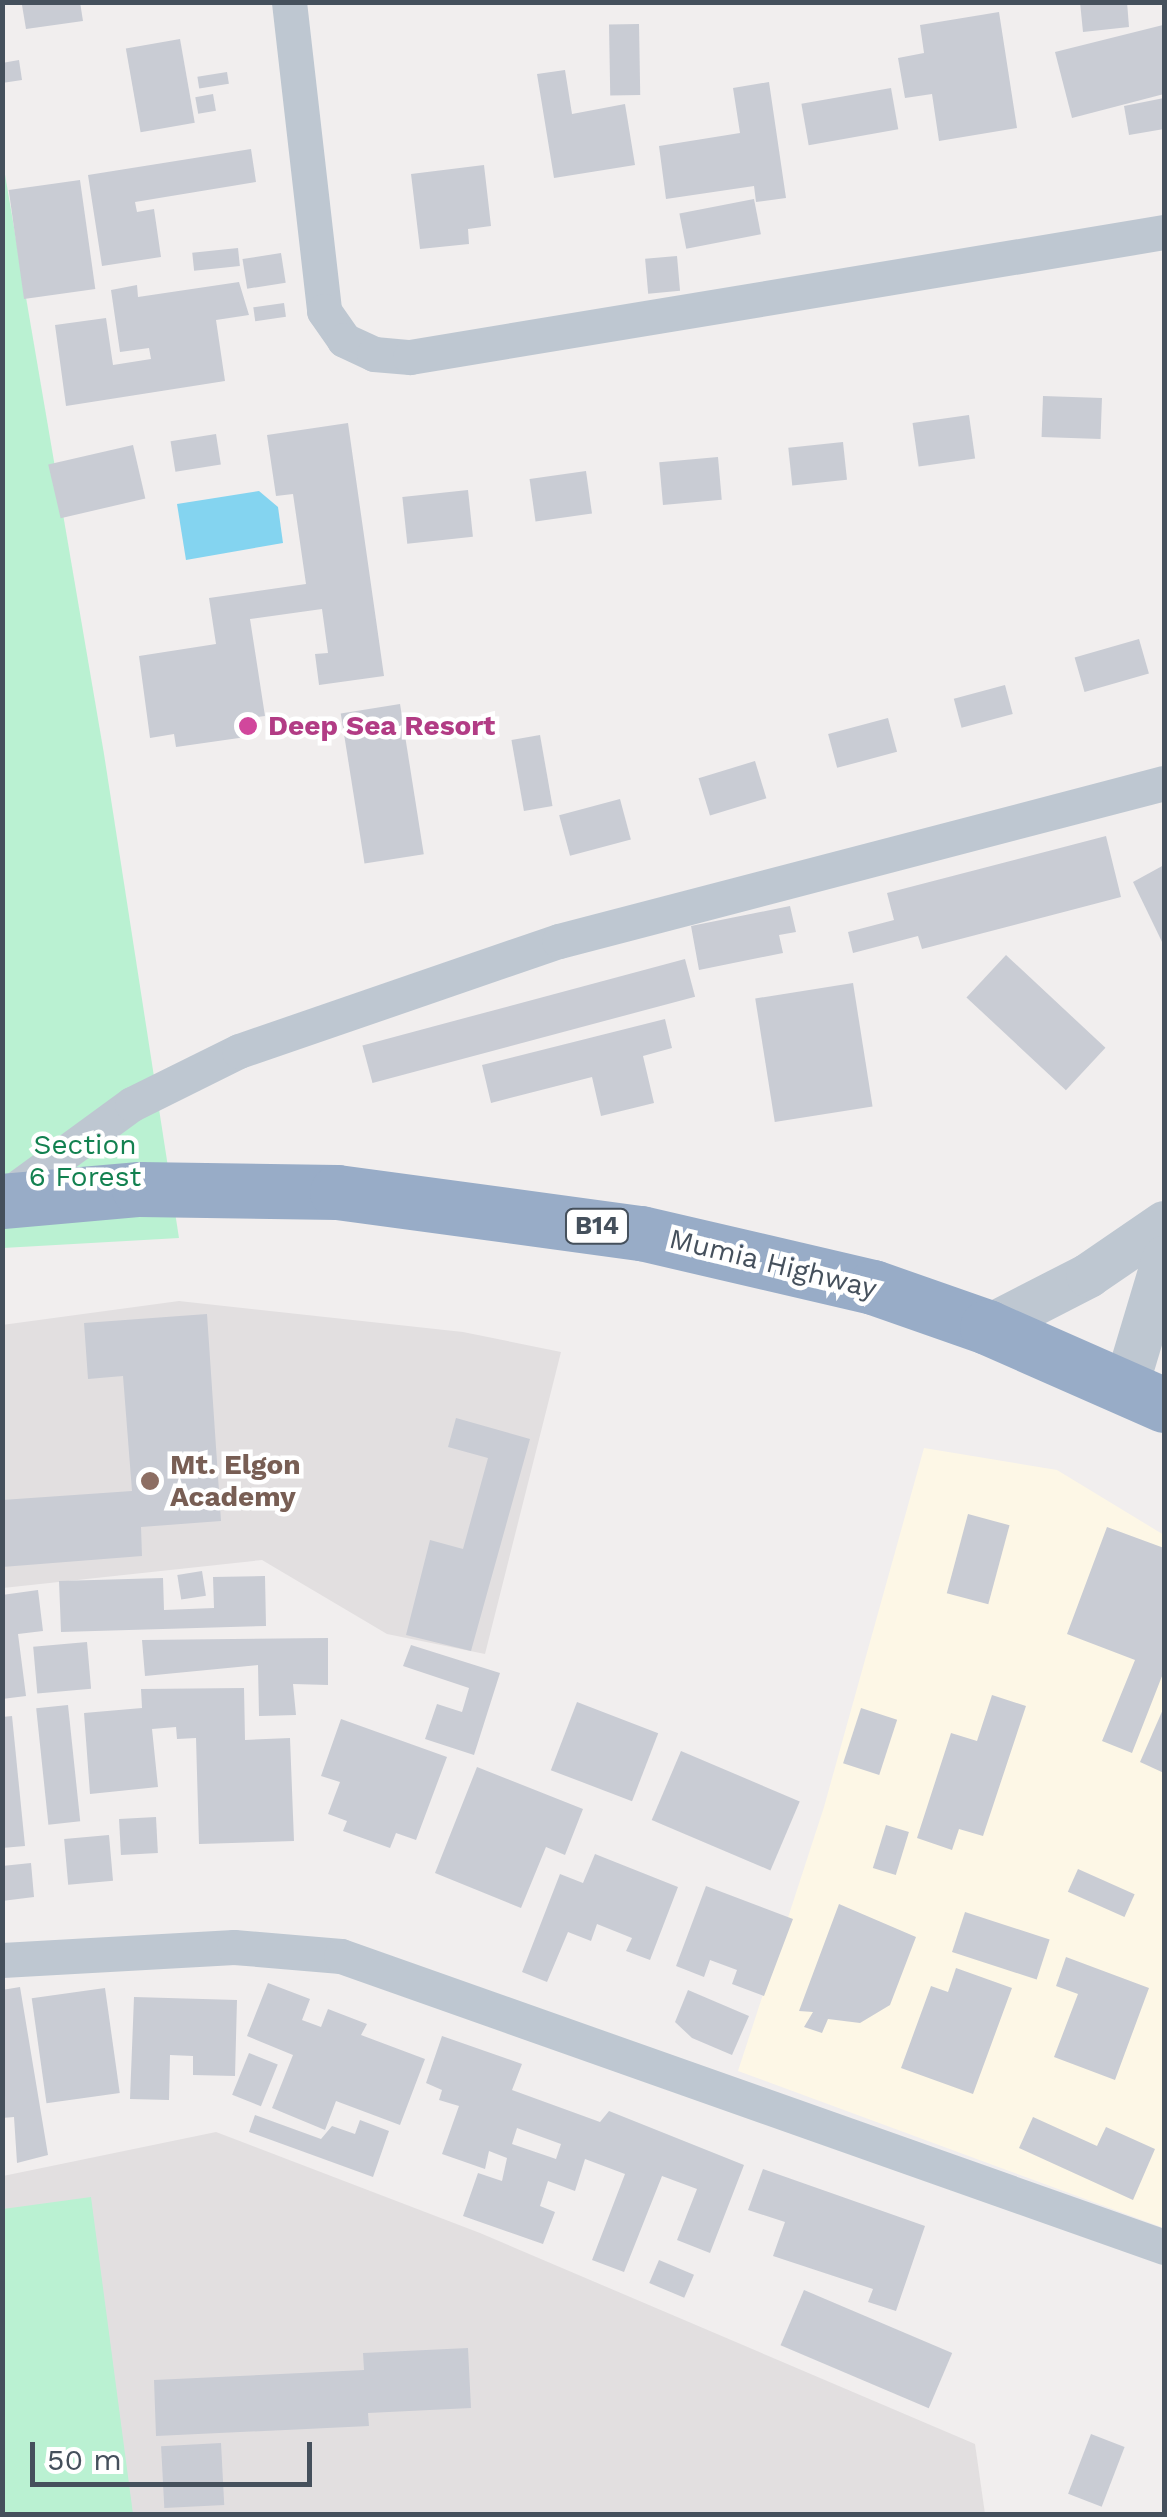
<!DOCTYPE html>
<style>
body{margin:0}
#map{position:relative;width:1167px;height:2517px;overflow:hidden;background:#f1eeee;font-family:"Work Sans",sans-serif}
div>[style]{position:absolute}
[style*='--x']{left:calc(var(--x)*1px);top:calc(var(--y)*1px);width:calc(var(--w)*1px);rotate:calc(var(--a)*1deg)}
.commercial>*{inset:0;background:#fdf7e6}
.education>*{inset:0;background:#e2dfe0}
.green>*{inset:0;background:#baf1d2}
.water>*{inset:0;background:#84d4f0}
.building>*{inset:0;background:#c9ccd4;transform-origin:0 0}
.minor>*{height:35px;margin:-17.5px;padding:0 17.5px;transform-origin:17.5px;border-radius:17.5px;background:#bec7d1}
.tertiary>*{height:45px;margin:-22.5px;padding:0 22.5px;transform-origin:22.5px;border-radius:22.5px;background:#bec7d1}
.trunk>*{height:55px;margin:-27.5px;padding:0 27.5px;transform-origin:27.5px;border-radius:27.5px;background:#98acc7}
.dots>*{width:28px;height:28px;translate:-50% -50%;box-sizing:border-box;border:5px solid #fff;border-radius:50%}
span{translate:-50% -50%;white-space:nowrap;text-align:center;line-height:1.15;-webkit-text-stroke:9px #fff;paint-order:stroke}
.shield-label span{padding:2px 8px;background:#fff;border:2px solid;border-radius:8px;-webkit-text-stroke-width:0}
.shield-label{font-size:25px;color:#45505c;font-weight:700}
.hotel-label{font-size:28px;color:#b23c85;font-weight:700}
.left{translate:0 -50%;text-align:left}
.park-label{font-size:28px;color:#128150}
.street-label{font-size:28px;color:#45505c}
.education-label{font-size:28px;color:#785e54;font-weight:700}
.frame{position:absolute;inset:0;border:5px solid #45505c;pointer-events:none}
.scale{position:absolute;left:30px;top:2442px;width:282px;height:45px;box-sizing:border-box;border:5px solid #45505c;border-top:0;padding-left:12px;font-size:30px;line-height:35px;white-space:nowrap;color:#45505c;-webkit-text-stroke:8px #fff;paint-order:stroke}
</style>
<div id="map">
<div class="commercial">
<div style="clip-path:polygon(924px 1448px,1057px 1470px,1164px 1535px,1164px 2228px,738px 2071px,824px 1807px)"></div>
</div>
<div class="education">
<div style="clip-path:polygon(179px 1301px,463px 1332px,561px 1352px,485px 1654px,387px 1634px,262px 1560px,3px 1588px,2px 1325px)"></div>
<div style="clip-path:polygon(216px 2132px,480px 2233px,975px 2444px,985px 2514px,3px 2514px,3px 2176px)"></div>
</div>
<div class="green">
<div style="clip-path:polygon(2px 157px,104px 754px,179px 1238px,3px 1248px)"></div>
<div style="clip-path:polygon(91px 2197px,133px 2514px,3px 2514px,3px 2209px)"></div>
</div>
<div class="water">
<div style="clip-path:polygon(259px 491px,278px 507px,283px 543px,186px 560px,177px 504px)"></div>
</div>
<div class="building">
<div style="clip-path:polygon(40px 2px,80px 2px,83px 21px,26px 29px,22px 5px)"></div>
<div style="clip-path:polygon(1080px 2px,1127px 2px,1129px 27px,1083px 32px)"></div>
<div style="clip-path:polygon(999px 12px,1017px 128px,939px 141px,932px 94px,905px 98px,898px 58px,924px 53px,920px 25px)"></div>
<div style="left:639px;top:24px;width:71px;height:30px;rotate:89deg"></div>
<div style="clip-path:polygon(1163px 25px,1164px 94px,1072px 118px,1055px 52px)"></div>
<div style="left:180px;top:39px;width:85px;height:55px;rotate:80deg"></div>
<div style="clip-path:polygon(19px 60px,22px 80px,2px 83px,2px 63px)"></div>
<div style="clip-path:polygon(565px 70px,572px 114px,625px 104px,635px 165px,554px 178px,537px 74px)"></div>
<div style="left:227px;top:72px;width:12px;height:30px;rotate:81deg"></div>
<div style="clip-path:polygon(769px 82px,786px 198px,756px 202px,754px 186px,666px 199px,659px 146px,740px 133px,733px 88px)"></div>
<div style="left:891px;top:88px;width:42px;height:91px;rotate:80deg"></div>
<div style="left:213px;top:94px;width:17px;height:18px;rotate:80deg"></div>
<div style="clip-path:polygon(1164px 98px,1164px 129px,1129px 135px,1124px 106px)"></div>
<div style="clip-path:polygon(251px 149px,256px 182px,135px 202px,137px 212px,154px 209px,161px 257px,102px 266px,88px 175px)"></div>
<div style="clip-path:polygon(484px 165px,491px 226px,468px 229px,469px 244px,420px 249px,411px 174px)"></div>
<div style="left:80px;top:180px;width:110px;height:72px;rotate:82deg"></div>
<div style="left:754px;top:199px;width:36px;height:76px;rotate:79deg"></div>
<div style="left:238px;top:248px;width:18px;height:46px;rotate:84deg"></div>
<div style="left:281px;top:253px;width:30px;height:39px;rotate:81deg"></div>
<div style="left:677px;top:256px;width:35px;height:32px;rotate:85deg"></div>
<div style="clip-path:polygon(239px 282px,249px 315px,216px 320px,225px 381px,66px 406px,55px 325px,106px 318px,113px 365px,151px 359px,149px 348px,120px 352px,111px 290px,137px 285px,138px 297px)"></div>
<div style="left:284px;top:303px;width:14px;height:31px;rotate:82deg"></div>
<div style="left:1043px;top:396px;width:59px;height:41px;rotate:2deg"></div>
<div style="left:969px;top:415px;width:44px;height:57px;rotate:82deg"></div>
<div style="clip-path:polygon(348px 423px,384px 676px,319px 685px,315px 654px,328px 653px,322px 609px,250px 619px,265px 716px,243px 719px,246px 737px,176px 747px,174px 734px,150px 738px,139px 656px,216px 644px,209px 598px,306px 584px,293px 494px,276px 496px,267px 435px)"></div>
<div style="left:216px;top:434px;width:31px;height:46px;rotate:81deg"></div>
<div style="left:843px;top:442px;width:38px;height:55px;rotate:84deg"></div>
<div style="left:133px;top:445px;width:55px;height:87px;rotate:77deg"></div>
<div style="left:718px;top:457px;width:43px;height:59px;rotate:85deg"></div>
<div style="left:586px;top:471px;width:43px;height:57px;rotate:82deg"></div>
<div style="left:468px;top:490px;width:47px;height:66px;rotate:84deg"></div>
<div style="left:1139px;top:639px;width:36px;height:67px;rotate:74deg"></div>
<div style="left:1005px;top:685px;width:30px;height:53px;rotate:75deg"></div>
<div style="left:400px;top:704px;width:152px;height:60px;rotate:81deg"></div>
<div style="left:888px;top:718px;width:35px;height:62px;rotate:75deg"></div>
<div style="left:540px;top:735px;width:72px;height:29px;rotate:80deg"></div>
<div style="left:755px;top:761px;width:39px;height:59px;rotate:73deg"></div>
<div style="left:620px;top:799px;width:42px;height:63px;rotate:75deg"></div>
<div style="clip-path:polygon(1106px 836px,1121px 897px,922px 949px,918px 936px,853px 953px,848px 932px,894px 920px,887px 893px)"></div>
<div style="clip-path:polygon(1164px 865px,1164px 946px,1133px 882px)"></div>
<div style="clip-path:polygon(790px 906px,796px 932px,779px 935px,783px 953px,699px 970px,691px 926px)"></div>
<div style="left:1006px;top:955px;width:136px;height:58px;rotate:43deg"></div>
<div style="left:685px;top:959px;width:39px;height:334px;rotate:75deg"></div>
<div style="left:853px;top:983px;width:125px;height:99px;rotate:81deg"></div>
<div style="clip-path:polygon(665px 1019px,672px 1048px,643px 1056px,654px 1103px,601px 1116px,592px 1077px,491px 1103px,482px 1065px)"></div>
<div style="clip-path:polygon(207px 1314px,221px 1521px,141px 1527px,142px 1556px,2px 1567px,2px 1500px,132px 1491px,123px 1376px,88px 1379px,84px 1323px)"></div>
<div style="clip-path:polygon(456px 1418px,530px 1439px,471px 1651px,406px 1635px,430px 1540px,463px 1549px,488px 1458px,448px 1447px)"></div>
<div style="left:968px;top:1514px;width:43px;height:82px;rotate:15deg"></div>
<div style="clip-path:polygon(1107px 1527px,1164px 1548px,1164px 1671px,1132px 1753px,1102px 1741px,1135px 1660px,1067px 1634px)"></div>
<div style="left:202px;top:1571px;width:25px;height:25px;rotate:81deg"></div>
<div style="clip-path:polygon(265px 1576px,266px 1626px,61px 1632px,59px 1581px,163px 1578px,164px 1610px,214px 1608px,213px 1577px)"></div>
<div style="clip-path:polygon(38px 1590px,43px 1631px,18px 1634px,26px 1696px,2px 1699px,2px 1595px)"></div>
<div style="clip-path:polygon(328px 1638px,328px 1685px,293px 1684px,296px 1715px,259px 1716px,258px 1665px,145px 1676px,142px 1640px)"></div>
<div style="left:87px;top:1642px;width:47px;height:54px;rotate:85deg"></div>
<div style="clip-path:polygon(411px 1645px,500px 1673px,474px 1755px,425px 1739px,437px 1704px,462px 1712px,469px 1688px,403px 1666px)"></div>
<div style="clip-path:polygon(244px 1688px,245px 1740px,290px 1738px,294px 1841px,199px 1844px,196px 1738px,177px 1739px,176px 1727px,152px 1729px,158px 1787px,90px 1794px,84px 1713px,142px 1708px,141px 1689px)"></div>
<div style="clip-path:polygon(992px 1695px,1026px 1706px,983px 1836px,959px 1829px,952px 1850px,917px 1838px,951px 1733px,977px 1741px)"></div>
<div style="left:577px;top:1702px;width:87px;height:73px;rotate:21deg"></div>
<div style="left:68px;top:1705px;width:117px;height:32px;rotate:84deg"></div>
<div style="clip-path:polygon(1164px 1707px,1164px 1773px,1140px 1762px)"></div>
<div style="left:861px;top:1708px;width:38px;height:58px;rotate:18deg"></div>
<div style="clip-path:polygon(12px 1716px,25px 1846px,2px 1848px,2px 1717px)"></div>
<div style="clip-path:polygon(341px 1719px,447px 1757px,416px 1840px,396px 1833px,390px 1848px,343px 1831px,347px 1821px,328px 1814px,340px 1782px,321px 1776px)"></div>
<div style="left:681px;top:1751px;width:129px;height:75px;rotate:23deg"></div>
<div style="clip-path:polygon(477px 1767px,583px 1809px,565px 1855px,546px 1847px,521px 1908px,435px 1873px)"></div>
<div style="left:156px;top:1817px;width:36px;height:37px;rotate:87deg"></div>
<div style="left:886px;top:1825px;width:24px;height:45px;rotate:17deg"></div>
<div style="left:109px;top:1835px;width:46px;height:45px;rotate:85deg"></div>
<div style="clip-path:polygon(595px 1854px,678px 1887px,650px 1960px,626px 1951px,632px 1938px,597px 1924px,591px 1941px,568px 1932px,547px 1982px,522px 1972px,560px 1874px,583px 1883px)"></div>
<div style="clip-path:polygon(31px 1863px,34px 1897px,2px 1901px,2px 1866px)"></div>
<div style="left:1078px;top:1869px;width:62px;height:25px;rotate:24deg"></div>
<div style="clip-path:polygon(706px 1886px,793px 1919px,764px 1996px,732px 1984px,737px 1970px,710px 1960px,704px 1977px,676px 1966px)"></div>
<div style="clip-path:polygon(839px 1904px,916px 1937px,890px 2005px,860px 2023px,828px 2019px,822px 2033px,804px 2027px,813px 2012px,799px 2011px)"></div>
<div style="left:965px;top:1912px;width:89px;height:42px;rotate:18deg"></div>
<div style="clip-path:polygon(1066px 1957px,1149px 1988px,1115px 2080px,1054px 2057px,1078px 1994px,1056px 1986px)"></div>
<div style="clip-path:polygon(956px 1968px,1012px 1988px,973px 2094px,901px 2068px,931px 1986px,948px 1992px)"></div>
<div style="clip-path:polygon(268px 1983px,310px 1999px,302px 2020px,321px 2027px,328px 2009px,367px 2024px,361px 2035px,425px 2059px,400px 2125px,336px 2101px,325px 2130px,272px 2108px,293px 2055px,247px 2036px)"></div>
<div style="clip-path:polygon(20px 1987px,48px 2155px,17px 2163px,14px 2117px,2px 2118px,2px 1990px)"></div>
<div style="left:105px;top:1988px;width:106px;height:74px;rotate:82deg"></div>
<div style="clip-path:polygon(688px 1990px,749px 2016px,732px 2055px,692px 2038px,675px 2022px)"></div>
<div style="clip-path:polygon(134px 1997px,237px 2000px,235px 2076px,193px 2075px,193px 2056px,170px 2055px,169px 2100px,130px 2099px)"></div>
<div style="clip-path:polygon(evenodd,442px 2036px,522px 2064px,512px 2090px,600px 2122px,609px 2111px,744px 2165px,710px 2253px,677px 2240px,697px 2189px,662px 2176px,624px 2272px,592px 2260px,625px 2174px,585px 2159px,575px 2191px,548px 2181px,540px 2206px,555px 2212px,543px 2244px,463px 2216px,478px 2173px,502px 2181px,507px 2158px,489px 2151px,485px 2169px,442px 2154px,459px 2106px,439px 2100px,442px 2090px,426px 2083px,442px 2036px,517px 2128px,561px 2144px,556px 2159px,512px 2144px,517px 2128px)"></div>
<div style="left:249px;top:2053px;width:31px;height:45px;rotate:22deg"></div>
<div style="clip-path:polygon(255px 2115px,321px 2139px,332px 2126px,355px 2134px,360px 2120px,389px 2131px,373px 2177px,249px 2132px)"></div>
<div style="clip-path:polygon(1033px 2117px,1097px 2146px,1106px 2127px,1155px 2149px,1133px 2200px,1019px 2148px)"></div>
<div style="clip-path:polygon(763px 2169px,925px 2226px,896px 2311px,868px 2302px,873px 2289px,773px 2256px,785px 2222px,748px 2210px)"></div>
<div style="left:659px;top:2260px;width:38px;height:25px;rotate:23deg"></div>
<div style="left:804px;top:2290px;width:161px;height:60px;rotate:23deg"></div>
<div style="clip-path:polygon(468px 2348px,471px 2408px,368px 2413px,369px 2426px,156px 2436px,154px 2380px,364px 2370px,363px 2353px)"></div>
<div style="left:1091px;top:2434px;width:36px;height:64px;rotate:21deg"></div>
<div style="left:221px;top:2443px;width:62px;height:60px;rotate:87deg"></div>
</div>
<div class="minor">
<div style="--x:289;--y:2;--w:311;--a:83.5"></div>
<div style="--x:324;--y:311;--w:35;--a:55"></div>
<div style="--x:344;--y:340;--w:33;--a:25"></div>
<div style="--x:374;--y:354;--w:36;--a:5"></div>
<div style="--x:410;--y:357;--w:764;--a:-9.41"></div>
<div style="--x:3;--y:1198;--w:160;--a:-36.1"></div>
<div style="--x:132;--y:1104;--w:119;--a:-26.4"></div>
<div style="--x:239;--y:1051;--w:338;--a:-19"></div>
<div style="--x:559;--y:941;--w:625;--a:-14.64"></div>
<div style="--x:2;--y:1960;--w:232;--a:-3.2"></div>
<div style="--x:234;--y:1947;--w:107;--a:4.8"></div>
<div style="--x:341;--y:1956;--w:873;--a:19.47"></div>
</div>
<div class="tertiary">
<div style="--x:987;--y:1327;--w:114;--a:-27.2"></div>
<div style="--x:1088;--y:1275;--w:92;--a:-34.4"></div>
<div style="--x:1125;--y:1388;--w:136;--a:-73.3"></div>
</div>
<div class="trunk">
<div style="--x:2;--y:1201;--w:138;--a:-5"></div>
<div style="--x:139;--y:1189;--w:198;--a:0.9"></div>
<div style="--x:337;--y:1192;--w:307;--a:7.7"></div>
<div style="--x:641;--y:1233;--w:238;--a:13.1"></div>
<div style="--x:873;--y:1287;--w:121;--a:19.3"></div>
<div style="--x:987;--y:1327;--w:193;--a:23.8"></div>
</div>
<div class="dots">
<div style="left:248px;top:726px;background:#d1479c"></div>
<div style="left:150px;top:1481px;background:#8d6e63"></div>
</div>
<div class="shield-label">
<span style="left:597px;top:1226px">B14</span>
</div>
<div class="hotel-label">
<span class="left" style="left:268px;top:726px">Deep Sea Resort</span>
</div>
<div class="park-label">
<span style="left:85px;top:1161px">Section<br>6 Forest</span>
</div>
<div class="street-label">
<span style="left:773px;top:1264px;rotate:14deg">Mumia Highway</span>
</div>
<div class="education-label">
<span class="left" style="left:170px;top:1481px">Mt. Elgon<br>Academy</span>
</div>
<div class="frame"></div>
<div class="scale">50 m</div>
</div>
